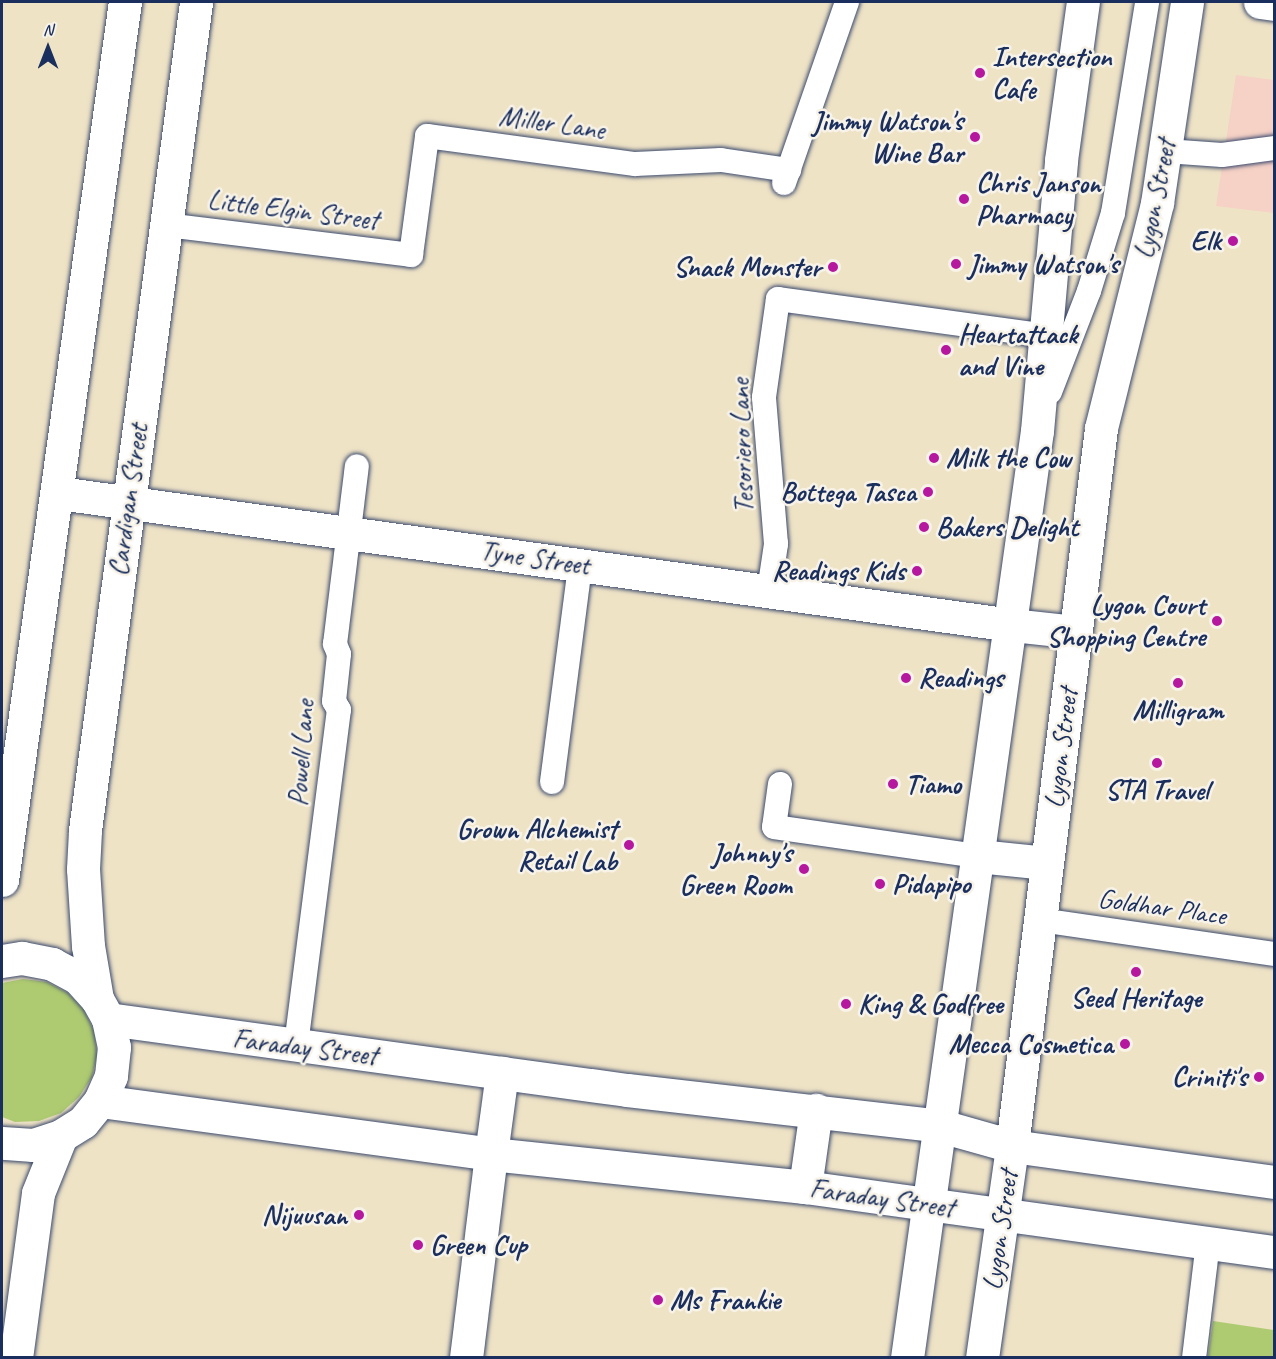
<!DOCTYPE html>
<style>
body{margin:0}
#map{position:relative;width:1276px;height:1359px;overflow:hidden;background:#efe3c6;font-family:Caveat,sans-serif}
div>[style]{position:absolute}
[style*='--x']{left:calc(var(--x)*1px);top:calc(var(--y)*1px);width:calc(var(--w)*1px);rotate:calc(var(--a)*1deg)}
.built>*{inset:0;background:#f6d1c5}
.green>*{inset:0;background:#afcb71}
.roads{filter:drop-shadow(0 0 2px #3b4a6e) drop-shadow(0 0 2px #3b4a6e)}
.lane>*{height:24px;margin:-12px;padding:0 12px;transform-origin:12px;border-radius:12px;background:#fff}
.street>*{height:33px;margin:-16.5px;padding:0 16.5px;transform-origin:16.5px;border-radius:16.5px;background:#fff}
.secondary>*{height:33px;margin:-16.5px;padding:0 16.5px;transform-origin:16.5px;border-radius:16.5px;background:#fff}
.dots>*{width:16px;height:16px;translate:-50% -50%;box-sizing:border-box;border:3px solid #f7f3e8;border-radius:50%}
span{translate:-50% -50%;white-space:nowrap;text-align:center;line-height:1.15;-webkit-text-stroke:5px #f7f3e8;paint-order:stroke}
.poi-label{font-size:28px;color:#1b2f5e;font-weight:700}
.left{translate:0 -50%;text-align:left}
.right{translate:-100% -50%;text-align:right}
.street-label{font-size:28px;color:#1b2f5e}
.frame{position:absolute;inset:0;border:3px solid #1b2f5e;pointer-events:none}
.north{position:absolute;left:18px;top:18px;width:60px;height:60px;-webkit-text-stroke:4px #f7f3e8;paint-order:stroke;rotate:0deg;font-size:16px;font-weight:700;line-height:24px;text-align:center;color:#1b2f5e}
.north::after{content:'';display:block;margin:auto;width:21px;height:27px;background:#1b2f5e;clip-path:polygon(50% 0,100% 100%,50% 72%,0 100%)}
</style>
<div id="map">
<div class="built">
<div style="clip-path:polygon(1236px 75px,1274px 80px,1274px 213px,1216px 206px)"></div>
</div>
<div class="green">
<div style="clip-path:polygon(23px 979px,47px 982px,68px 993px,84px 1010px,94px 1031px,97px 1055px,92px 1077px,79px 1097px,61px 1113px,39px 1121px,15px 1122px,2px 1117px,2px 983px)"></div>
<div style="clip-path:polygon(1213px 1321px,1274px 1330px,1274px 1357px,1208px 1357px)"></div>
</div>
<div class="roads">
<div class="lane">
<div style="--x:1166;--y:151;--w:56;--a:4.1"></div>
<div style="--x:1222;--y:155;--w:52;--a:-7.7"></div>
<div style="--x:784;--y:183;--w:192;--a:-70.8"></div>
<div style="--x:167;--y:225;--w:246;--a:7"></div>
<div style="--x:411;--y:255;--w:120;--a:-82.3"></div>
<div style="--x:427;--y:136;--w:210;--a:7.7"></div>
<div style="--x:635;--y:164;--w:86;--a:-2.7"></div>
<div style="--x:721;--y:160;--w:69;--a:8.4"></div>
<div style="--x:1050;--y:392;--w:108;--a:-68.9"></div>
<div style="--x:1089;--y:291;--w:82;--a:-72.9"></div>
<div style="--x:1113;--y:213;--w:214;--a:-80.8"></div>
<div style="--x:769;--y:591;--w:48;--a:-81.5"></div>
<div style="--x:776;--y:544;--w:147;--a:-94.7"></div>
<div style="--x:764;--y:397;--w:99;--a:-81.9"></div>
<div style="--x:778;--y:299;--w:272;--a:7.8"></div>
<div style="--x:552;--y:782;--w:219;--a:-82.6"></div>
<div style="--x:780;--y:784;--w:43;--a:97.9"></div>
<div style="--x:774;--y:827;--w:206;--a:8.1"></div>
<div style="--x:1041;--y:920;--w:235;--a:8.3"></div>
<div style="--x:296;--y:1045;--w:338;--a:-82.7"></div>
<div style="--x:339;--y:710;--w:10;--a:-119"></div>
<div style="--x:334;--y:701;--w:47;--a:-83.9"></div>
<div style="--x:339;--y:654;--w:11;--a:-112"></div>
<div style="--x:335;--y:644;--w:179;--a:-83"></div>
<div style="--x:1194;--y:1358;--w:117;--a:-83.1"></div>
</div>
<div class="street">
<div style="--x:59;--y:493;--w:961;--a:7.89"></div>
<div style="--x:2;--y:880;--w:887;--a:-82.03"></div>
<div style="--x:97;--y:999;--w:54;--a:-99.6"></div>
<div style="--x:88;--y:946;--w:77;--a:-93.7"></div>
<div style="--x:83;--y:869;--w:39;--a:-87"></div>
<div style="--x:85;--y:830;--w:835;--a:-82.36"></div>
<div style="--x:16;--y:1358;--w:166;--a:-82.4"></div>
<div style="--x:38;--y:1193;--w:61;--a:-68"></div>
<div style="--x:466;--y:1358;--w:206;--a:-83"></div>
</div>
<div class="secondary">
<div style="--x:1260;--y:2;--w:14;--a:8"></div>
<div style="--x:1011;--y:625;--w:64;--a:6.2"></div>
<div style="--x:978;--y:856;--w:69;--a:5.8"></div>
<div style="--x:2;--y:961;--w:20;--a:-9"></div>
<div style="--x:22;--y:958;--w:31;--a:11"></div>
<div style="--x:52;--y:964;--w:30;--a:28"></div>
<div style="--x:78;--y:978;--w:28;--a:48"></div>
<div style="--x:97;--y:999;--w:23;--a:61"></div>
<div style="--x:108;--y:1019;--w:29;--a:78"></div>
<div style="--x:114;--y:1047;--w:29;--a:96"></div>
<div style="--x:111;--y:1076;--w:27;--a:114"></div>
<div style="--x:100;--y:1101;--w:27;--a:129"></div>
<div style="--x:83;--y:1122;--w:26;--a:148"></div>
<div style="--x:61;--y:1136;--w:29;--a:162"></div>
<div style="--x:33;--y:1145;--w:31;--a:-176"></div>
<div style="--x:108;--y:1019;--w:524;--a:7.79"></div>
<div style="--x:627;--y:1090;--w:316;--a:6.5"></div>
<div style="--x:941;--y:1126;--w:74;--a:15.7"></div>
<div style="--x:1012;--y:1146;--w:264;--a:7.8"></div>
<div style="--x:100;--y:1101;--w:395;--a:7.7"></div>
<div style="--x:491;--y:1154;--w:316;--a:6"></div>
<div style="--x:805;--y:1187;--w:473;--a:7.9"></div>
<div style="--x:491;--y:1154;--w:82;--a:-82.3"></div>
<div style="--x:805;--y:1187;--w:78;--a:-81.9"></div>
<div style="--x:907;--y:1358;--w:936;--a:-82.02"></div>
<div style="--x:1037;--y:431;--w:272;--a:-84.9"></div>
<div style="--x:1061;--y:160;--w:160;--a:-82.1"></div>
<div style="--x:982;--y:1358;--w:214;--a:-81.9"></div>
<div style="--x:1012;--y:1146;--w:723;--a:-82.93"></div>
<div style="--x:1101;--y:428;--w:232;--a:-76"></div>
<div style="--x:1157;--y:203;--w:203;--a:-81.5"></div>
</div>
</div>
<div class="dots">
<div style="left:980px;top:73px;background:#b5179e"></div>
<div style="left:975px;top:137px;background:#b5179e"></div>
<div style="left:964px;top:199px;background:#b5179e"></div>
<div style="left:1233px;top:241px;background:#b5179e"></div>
<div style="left:956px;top:264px;background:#b5179e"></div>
<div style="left:833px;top:267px;background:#b5179e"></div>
<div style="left:946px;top:350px;background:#b5179e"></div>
<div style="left:934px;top:458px;background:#b5179e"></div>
<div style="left:928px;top:492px;background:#b5179e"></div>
<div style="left:924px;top:527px;background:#b5179e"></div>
<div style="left:917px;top:571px;background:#b5179e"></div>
<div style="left:1217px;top:621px;background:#b5179e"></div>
<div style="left:906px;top:678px;background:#b5179e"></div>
<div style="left:1178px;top:683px;background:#b5179e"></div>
<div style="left:1157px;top:763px;background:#b5179e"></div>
<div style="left:893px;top:784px;background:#b5179e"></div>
<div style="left:629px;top:845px;background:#b5179e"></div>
<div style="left:804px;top:869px;background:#b5179e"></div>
<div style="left:880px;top:884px;background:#b5179e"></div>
<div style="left:1136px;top:972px;background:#b5179e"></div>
<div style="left:846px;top:1004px;background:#b5179e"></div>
<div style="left:1125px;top:1044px;background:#b5179e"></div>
<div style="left:1259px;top:1077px;background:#b5179e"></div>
<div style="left:359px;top:1215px;background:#b5179e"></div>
<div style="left:418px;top:1245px;background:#b5179e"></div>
<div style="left:658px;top:1300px;background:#b5179e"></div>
</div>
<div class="poi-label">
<span class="left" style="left:992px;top:73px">Intersection<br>Cafe</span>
<span class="right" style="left:963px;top:137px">Jimmy Watson's<br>Wine Bar</span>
<span class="left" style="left:976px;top:199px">Chris Janson<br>Pharmacy</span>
<span class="right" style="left:1221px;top:241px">Elk</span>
<span class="left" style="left:968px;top:264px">Jimmy Watson's</span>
<span class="right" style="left:821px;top:267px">Snack Monster</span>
<span class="left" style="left:958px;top:350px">Heartattack<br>and Vine</span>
<span class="left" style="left:946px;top:458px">Milk the Cow</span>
<span class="right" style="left:916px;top:492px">Bottega Tasca</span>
<span class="left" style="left:936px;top:527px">Bakers Delight</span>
<span class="right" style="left:905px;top:571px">Readings Kids</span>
<span class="right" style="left:1205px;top:621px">Lygon Court<br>Shopping Centre</span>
<span class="left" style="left:918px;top:678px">Readings</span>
<span style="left:1178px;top:710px">Milligram</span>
<span class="left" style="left:905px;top:784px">Tiamo</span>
<span style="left:1157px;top:790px">STA Travel</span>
<span class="right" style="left:617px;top:845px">Grown Alchemist<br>Retail Lab</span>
<span class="right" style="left:792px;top:869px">Johnny's<br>Green Room</span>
<span class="left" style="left:892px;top:884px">Pidapipo</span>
<span style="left:1136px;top:998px">Seed Heritage</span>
<span class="left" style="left:858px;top:1004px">King &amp; Godfree</span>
<span class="right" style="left:1113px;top:1044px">Mecca Cosmetica</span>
<span class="right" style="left:1247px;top:1077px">Criniti's</span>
<span class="right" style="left:347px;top:1215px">Nijuusan</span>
<span class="left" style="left:430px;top:1245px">Green Cup</span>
<span class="left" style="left:670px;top:1300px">Ms Frankie</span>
</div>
<div class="street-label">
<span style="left:552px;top:123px;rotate:8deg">Miller Lane</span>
<span style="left:1155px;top:199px;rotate:-79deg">Lygon Street</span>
<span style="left:293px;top:210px;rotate:7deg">Little Elgin Street</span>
<span style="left:742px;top:446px;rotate:-92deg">Tesoriero Lane</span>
<span style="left:128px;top:500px;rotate:-82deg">Cardigan Street</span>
<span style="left:535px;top:558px;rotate:8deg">Tyne Street</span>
<span style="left:1061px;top:748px;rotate:-83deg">Lygon Street</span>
<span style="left:301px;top:753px;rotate:-86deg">Powell Lane</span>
<span style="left:1162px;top:907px;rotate:8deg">Goldhar Place</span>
<span style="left:305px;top:1047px;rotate:7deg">Faraday Street</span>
<span style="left:882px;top:1198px;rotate:8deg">Faraday Street</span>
<span style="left:1000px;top:1230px;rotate:-82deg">Lygon Street</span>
</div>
<div class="frame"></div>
<div class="north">N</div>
</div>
